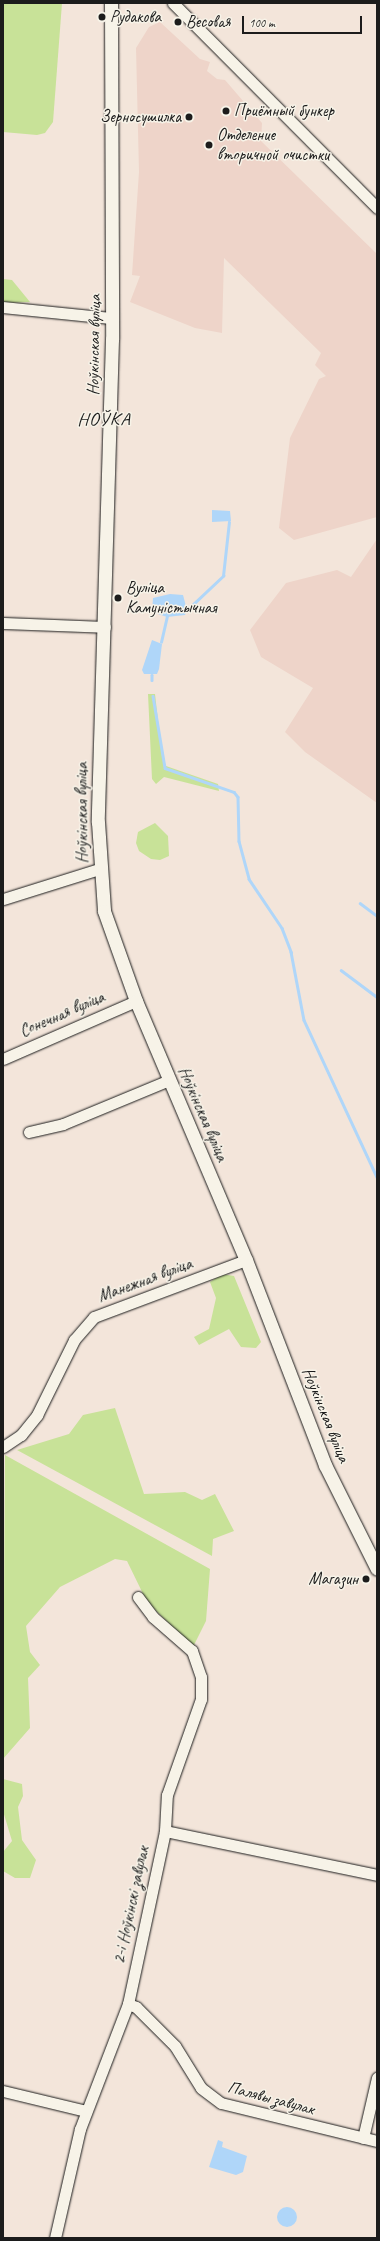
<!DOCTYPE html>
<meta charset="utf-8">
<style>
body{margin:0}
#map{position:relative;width:380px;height:2241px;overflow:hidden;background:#f3e5da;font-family:Caveat,sans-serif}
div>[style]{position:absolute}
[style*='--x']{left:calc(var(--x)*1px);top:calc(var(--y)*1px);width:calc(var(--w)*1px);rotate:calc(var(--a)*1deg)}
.built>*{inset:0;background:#eed4c9}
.green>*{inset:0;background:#c8e298}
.water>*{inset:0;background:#afd6f9}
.round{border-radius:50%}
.stream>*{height:2.5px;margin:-1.25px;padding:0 1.25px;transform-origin:1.25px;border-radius:1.25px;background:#afd6f9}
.roads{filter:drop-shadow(0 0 1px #1c1c1c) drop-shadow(0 0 1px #1c1c1c)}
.minor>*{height:11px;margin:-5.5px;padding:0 5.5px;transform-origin:5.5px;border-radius:5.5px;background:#f7f3e8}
.major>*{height:13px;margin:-6.5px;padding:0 6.5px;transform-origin:6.5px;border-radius:6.5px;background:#f7f3e8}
.dots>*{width:11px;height:11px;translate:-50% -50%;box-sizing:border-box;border:2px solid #f7f3e8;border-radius:50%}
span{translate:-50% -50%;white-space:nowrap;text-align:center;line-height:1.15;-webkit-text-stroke:3px #f7f3e8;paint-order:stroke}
.poi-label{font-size:17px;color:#1c1c1c}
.left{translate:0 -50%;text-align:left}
.right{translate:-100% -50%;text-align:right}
.street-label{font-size:17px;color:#1c1c1c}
.quarter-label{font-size:19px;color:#1c1c1c;letter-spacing:1px}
.frame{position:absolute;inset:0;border:4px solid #1c1c1c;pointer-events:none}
.scale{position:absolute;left:242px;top:16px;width:120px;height:18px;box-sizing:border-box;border:2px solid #1c1c1c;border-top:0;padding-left:5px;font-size:12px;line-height:14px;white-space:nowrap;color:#1c1c1c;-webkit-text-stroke:3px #f7f3e8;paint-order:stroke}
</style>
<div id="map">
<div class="built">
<div style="clip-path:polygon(160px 22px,200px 59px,210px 62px,207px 71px,217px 79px,225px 80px,262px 123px,261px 141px,377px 254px,377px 517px,294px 540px,279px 528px,290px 438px,319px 379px,326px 376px,315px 365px,321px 353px,224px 258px,222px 333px,195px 328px,130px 302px,140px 276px,132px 275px,139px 172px,136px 48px,149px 27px)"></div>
<div style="clip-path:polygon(377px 539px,377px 803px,305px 752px,285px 732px,313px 688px,261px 657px,250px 630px,286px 583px,337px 570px,351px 577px)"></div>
</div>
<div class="green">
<div style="clip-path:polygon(3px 3px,62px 3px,53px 122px,45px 133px,37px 135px,3px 132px)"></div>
<div style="clip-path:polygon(3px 279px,12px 280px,30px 302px,3px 303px)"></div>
<div style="clip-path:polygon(148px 694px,155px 694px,162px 756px,166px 766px,218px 784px,219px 791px,164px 777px,156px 784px,152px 779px)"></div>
<div style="clip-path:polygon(155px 823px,168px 836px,169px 856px,160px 860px,151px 859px,139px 851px,136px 843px,138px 832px)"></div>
<div style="clip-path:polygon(222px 1274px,234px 1276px,261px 1342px,256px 1348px,241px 1347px,229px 1329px,199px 1345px,194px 1337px,209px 1329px,216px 1298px,210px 1282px)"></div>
<div style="clip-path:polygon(115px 1408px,144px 1494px,185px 1492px,202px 1500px,215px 1494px,234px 1531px,213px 1539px,212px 1556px,17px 1450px,69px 1434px,83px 1415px)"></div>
<div style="clip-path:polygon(5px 1455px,210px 1569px,206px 1621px,193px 1647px,147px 1602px,127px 1561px,115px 1559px,60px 1587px,26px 1626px,30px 1652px,40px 1665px,28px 1678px,30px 1728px,3px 1759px)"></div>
<div style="clip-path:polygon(3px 1779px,22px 1784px,23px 1796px,18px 1807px,22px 1840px,36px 1860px,30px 1878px,15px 1878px,3px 1871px,3px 1852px,12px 1841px,3px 1811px)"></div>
</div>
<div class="water">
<div style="clip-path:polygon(212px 510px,230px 511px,231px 521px,212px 522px)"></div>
<div style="clip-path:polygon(170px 594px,183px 595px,187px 610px,185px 615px,167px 617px,152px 612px,153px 598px)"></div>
<div style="clip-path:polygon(152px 640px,162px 644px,159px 669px,157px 674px,144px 674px,142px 670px)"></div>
<div style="clip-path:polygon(218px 2140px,223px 2142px,222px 2147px,247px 2156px,243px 2172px,236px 2175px,209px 2167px)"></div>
<div class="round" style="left:277px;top:2207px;width:20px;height:20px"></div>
</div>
<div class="stream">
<div style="--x:187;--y:610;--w:50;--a:-43.4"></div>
<div style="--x:223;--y:576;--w:54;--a:-83.7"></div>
<div style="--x:161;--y:642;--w:26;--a:-77"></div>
<div style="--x:152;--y:675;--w:5;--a:90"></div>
<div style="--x:153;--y:696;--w:73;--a:80.5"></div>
<div style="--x:165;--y:768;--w:73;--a:19.2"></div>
<div style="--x:234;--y:792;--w:6;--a:51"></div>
<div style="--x:238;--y:797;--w:44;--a:88.7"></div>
<div style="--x:239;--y:841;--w:39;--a:75"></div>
<div style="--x:249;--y:879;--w:59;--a:56"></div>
<div style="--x:282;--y:928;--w:26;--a:69"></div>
<div style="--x:291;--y:952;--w:69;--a:79.2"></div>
<div style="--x:304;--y:1020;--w:173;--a:65.1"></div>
<div style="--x:360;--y:903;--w:21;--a:37"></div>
<div style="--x:341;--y:970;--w:45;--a:36.9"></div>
</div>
<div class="roads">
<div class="minor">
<div style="--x:173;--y:3;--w:289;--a:45.1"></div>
<div style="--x:3;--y:307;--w:110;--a:5.8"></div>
<div style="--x:3;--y:623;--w:102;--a:2.2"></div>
<div style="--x:3;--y:899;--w:101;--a:-17.4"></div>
<div style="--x:3;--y:1059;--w:145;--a:-23.6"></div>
<div style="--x:29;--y:1132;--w:35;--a:-13"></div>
<div style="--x:63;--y:1124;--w:115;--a:-22.5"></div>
<div style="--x:3;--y:1447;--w:22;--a:-34"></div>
<div style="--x:21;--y:1435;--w:26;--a:-51"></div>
<div style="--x:37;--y:1415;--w:84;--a:-63.7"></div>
<div style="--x:74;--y:1340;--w:30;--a:-49"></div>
<div style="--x:94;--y:1317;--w:162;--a:-20.6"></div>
<div style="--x:165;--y:1831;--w:217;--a:11.7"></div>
<div style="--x:128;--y:2004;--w:9;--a:21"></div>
<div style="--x:136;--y:2007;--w:55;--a:45"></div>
<div style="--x:175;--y:2046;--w:49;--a:58.2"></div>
<div style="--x:201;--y:2088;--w:25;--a:37"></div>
<div style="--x:221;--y:2103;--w:161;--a:13.7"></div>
<div style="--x:3;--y:2091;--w:85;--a:13.5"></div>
<div style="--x:363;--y:2138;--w:62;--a:-76.9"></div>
<div style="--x:55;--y:2238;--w:112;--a:-77.1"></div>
<div style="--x:80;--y:2129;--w:134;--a:-69"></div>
<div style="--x:128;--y:2004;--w:177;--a:-77.9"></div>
<div style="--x:165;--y:1831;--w:36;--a:-87"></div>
<div style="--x:167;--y:1795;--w:102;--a:-70.5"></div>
<div style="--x:201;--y:1699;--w:22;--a:-90"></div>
<div style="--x:201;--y:1677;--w:28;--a:-109"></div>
<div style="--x:192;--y:1651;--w:52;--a:-138.9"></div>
<div style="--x:153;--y:1617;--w:25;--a:-127"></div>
</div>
<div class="major">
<div style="--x:111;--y:3;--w:336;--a:89.8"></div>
<div style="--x:112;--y:339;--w:483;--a:91.7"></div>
<div style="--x:98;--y:822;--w:89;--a:86.1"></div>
<div style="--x:104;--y:911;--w:96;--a:70.4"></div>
<div style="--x:136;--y:1001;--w:281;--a:67"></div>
<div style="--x:246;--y:1260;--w:220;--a:68.9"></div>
<div style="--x:325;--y:1465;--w:116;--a:63.4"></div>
</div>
</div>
<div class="dots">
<div style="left:102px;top:17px;background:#1c1c1c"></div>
<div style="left:178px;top:22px;background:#1c1c1c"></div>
<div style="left:226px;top:111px;background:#1c1c1c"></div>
<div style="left:189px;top:117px;background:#1c1c1c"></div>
<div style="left:209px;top:145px;background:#1c1c1c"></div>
<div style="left:118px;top:598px;background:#1c1c1c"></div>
<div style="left:366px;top:1579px;background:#1c1c1c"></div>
</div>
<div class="poi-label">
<span class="left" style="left:110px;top:17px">Рудакова</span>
<span class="left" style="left:186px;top:22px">Весовая</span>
<span class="left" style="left:234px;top:111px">Приёмный бункер</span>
<span class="right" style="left:181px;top:117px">Зерносушилка</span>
<span class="left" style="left:217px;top:145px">Отделение<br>вторичной очистки</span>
<span class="left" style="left:126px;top:598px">Вуліца<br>Камуністычная</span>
<span class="right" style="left:358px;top:1579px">Магазин</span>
</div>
<div class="street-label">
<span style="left:94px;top:345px;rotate:-89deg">Ноўкінская вуліца</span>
<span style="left:82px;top:813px;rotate:-90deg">Ноўкінская вуліца</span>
<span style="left:62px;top:1014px;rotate:-23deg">Сонечная вуліца</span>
<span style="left:203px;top:1114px;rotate:67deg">Ноўкінская вуліца</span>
<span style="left:145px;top:1280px;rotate:-20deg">Манежная вуліца</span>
<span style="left:326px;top:1415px;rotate:68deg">Ноўкінская вуліца</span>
<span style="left:131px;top:1905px;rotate:-78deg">2-і Ноўкінскі завулак</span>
<span style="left:271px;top:2098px;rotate:15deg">Палявы завулак</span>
</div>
<div class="quarter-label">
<span style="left:104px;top:420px">НОЎКА</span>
</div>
<div class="frame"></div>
<div class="scale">100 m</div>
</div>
